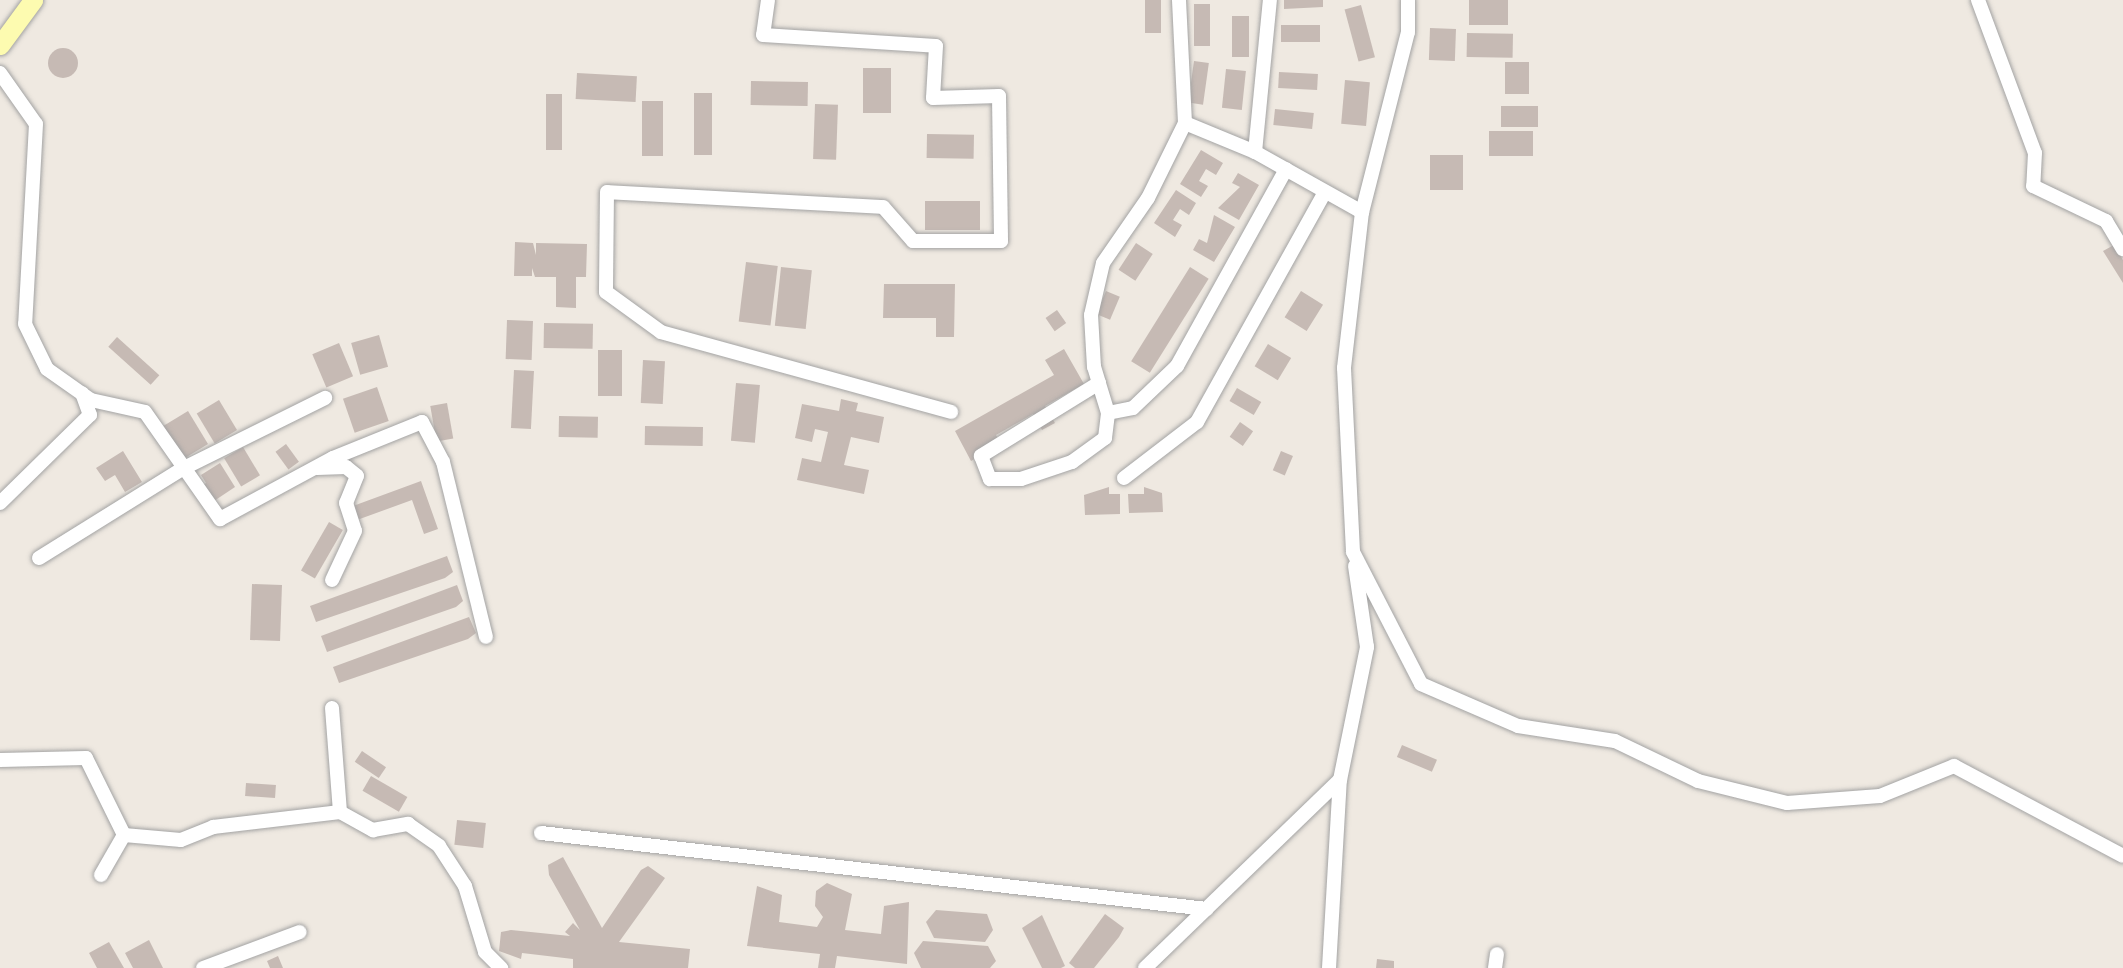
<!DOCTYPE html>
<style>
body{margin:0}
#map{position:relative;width:2123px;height:968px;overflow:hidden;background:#efe9e1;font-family:Mulish,sans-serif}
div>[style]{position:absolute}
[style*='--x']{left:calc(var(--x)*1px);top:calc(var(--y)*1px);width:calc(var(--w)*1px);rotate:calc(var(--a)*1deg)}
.building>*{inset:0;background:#c6bab4;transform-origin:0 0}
.round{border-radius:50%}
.roads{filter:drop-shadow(0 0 2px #a3a3a3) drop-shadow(0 0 2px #a3a3a3)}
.street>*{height:14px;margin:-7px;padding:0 7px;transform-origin:7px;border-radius:7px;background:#fff}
.secondary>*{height:19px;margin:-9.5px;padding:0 9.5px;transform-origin:9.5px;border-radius:9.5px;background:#fdfbb0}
span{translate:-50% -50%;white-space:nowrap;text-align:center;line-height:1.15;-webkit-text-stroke:5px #fff;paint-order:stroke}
</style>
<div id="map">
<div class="building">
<div style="left:1145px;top:0;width:16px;height:33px"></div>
<div style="clip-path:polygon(1284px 0,1323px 0,1323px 7px,1284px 9px)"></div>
<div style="left:1469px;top:0;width:39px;height:25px"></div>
<div style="left:1194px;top:4px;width:16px;height:42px"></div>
<div style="left:1361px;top:5px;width:54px;height:17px;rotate:75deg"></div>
<div style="left:1232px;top:16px;width:17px;height:41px"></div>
<div style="left:1281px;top:25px;width:39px;height:17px"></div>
<div style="left:1430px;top:28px;width:26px;height:32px;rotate:2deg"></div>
<div style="left:1467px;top:33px;width:46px;height:24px;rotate:1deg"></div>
<div class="round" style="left:48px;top:48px;width:30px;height:30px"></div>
<div style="left:1194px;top:61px;width:15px;height:42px;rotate:8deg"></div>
<div style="left:1529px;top:62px;width:32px;height:24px;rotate:90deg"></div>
<div style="left:863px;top:68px;width:28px;height:45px"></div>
<div style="left:1226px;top:69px;width:20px;height:39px;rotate:6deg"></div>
<div style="left:1279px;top:72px;width:39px;height:16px;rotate:3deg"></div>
<div style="left:577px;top:73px;width:60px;height:26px;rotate:3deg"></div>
<div style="left:1345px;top:80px;width:25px;height:44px;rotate:5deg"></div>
<div style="left:751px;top:81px;width:57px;height:24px;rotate:1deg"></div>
<div style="left:694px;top:93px;width:18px;height:62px"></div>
<div style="left:546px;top:94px;width:16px;height:56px"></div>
<div style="left:642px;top:101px;width:21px;height:55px"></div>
<div style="left:815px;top:104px;width:23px;height:55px;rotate:2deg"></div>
<div style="left:1538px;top:106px;width:21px;height:37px;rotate:90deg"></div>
<div style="left:1275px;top:109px;width:39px;height:16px;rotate:6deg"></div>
<div style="left:1489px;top:131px;width:44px;height:25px"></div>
<div style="left:927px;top:134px;width:47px;height:24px;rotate:1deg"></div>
<div style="clip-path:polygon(1201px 150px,1223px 163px,1216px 175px,1206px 169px,1199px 181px,1208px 186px,1201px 197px,1180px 184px)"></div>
<div style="left:1430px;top:155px;width:33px;height:35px"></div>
<div style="clip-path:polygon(1238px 173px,1259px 185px,1239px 220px,1218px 208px,1240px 187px,1232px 183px)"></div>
<div style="clip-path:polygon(1176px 190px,1196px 203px,1189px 215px,1180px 209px,1173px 220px,1182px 225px,1175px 237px,1154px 223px)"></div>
<div style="left:925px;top:201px;width:55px;height:29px"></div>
<div style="clip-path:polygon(1214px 215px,1235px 227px,1214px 262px,1193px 250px,1199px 239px,1207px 243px)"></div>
<div style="clip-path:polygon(515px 242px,533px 243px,536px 255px,536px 243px,587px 244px,586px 277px,576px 277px,576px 308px,556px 307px,556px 277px,535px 277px,532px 268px,532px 276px,514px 276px)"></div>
<div style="left:1136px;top:243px;width:20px;height:32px;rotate:33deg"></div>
<div style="clip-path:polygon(2114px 245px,2123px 260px,2123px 283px,2103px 251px)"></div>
<div style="left:746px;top:262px;width:32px;height:60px;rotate:7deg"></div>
<div style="left:781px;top:267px;width:31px;height:59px;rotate:6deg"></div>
<div style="left:1190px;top:267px;width:22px;height:111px;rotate:32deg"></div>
<div style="clip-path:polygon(884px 284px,955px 284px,954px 337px,936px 337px,936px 318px,883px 318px)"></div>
<div style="left:1106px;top:291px;width:15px;height:25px;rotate:23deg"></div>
<div style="left:1301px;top:291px;width:26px;height:31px;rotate:32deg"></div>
<div style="left:1057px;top:310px;width:16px;height:14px;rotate:55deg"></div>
<div style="left:507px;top:320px;width:26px;height:39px;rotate:2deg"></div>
<div style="left:544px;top:323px;width:49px;height:25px;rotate:1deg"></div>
<div style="left:379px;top:335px;width:33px;height:29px;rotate:74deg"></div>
<div style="left:117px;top:337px;width:57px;height:13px;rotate:42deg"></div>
<div style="left:339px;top:343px;width:36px;height:29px;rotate:67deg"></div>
<div style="left:1268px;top:344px;width:27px;height:26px;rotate:31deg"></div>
<div style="clip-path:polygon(1064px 349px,1084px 384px,1045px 406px,1055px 423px,1042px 430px,1033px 414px,996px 435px,1001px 444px,971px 461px,955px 431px,1054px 375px,1045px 360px)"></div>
<div style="left:598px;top:350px;width:24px;height:46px"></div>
<div style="left:643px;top:360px;width:22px;height:43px;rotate:3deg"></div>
<div style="left:514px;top:370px;width:20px;height:58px;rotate:3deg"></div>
<div style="left:736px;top:383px;width:24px;height:58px;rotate:5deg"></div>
<div style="left:377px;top:387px;width:36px;height:36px;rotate:71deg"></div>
<div style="left:1237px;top:388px;width:28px;height:15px;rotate:30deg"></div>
<div style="clip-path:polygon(841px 399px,858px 403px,856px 411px,884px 417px,879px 443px,851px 437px,844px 465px,869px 470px,864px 494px,797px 480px,802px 458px,821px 462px,828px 432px,815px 429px,812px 442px,795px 438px,802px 404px,839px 411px)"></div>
<div style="left:219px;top:400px;width:35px;height:26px;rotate:59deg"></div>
<div style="left:447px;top:403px;width:36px;height:17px;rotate:80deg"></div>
<div style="clip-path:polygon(188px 411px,208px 444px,185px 458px,160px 428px)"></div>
<div style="left:559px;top:416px;width:39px;height:21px;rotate:1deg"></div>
<div style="left:1240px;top:422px;width:16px;height:18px;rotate:35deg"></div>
<div style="left:645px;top:426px;width:58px;height:19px;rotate:1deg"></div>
<div style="left:286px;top:444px;width:22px;height:13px;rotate:54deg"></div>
<div style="left:243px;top:447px;width:33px;height:22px;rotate:59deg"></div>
<div style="clip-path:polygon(123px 451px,142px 482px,125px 492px,115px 475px,105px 481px,96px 468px)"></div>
<div style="left:1281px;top:451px;width:13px;height:21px;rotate:23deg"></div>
<div style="clip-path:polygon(220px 463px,235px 487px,211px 503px,200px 487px,206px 483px,201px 475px)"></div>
<div style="clip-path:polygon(421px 481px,438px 529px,424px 534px,412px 500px,357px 520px,353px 506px)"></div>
<div style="clip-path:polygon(1109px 487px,1109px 494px,1120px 494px,1120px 514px,1085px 515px,1084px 495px)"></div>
<div style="clip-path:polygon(1144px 487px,1162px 493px,1163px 512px,1129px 513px,1128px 494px,1144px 494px)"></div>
<div style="left:329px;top:522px;width:16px;height:56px;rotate:30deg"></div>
<div style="clip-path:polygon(447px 556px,453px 572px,445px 578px,316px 622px,310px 606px)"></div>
<div style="left:252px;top:584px;width:30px;height:56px;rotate:2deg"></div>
<div style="clip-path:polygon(457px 585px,463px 601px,456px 607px,327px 652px,321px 636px)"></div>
<div style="clip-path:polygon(469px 617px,476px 633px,468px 639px,339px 683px,333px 667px)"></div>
<div style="left:1402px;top:745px;width:38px;height:13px;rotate:23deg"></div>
<div style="left:362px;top:751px;width:29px;height:13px;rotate:34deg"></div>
<div style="left:371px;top:776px;width:42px;height:17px;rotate:30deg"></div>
<div style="left:246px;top:783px;width:30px;height:13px;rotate:4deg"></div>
<div style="left:457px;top:820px;width:29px;height:25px;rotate:6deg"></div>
<div style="clip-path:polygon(563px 857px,602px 928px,641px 870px,648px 866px,665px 878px,619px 942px,690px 949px,688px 968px,573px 968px,573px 959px,522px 953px,521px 959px,499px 951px,501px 932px,511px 930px,570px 936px,565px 932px,573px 923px,580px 930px,549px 875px,548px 865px)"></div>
<div style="clip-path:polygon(827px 883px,852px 894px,845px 930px,881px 934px,884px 906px,909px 902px,907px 964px,837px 956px,835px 968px,818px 968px,820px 954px,747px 946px,757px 886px,782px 895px,779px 922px,817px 927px,823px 917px,815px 906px,816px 891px)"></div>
<div style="clip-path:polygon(936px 910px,987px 914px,993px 930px,985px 942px,934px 938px,926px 922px)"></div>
<div style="clip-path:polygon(1105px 914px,1124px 928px,1119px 937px,1094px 968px,1075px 968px,1069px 963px)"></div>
<div style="clip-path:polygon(1042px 915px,1065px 966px,1061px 968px,1042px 968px,1022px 928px)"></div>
<div style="clip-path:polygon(149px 940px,163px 968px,133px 968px,125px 953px)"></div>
<div style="clip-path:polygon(923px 941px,988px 946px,996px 961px,990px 968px,921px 968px,914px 953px)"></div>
<div style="clip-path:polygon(109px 942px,124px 968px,97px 968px,89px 953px)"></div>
<div style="clip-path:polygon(278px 956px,283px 968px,270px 968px,267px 961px)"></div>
<div style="clip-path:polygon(1377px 959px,1394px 961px,1394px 968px,1376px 968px)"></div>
</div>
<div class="roads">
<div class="street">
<div style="--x:768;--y:0;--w:35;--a:98"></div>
<div style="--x:763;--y:35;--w:173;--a:3.6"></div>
<div style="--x:936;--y:46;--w:52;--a:93.3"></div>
<div style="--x:933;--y:98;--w:66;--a:-1.7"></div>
<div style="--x:999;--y:96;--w:145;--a:89.2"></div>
<div style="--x:1001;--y:241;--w:88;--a:180"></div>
<div style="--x:913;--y:241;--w:45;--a:-131.4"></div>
<div style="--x:883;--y:207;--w:276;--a:-176.9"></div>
<div style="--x:607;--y:192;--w:100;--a:90.6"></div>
<div style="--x:606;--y:292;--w:68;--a:36"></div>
<div style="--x:661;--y:332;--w:301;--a:15.4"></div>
<div style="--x:1408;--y:0;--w:32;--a:90"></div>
<div style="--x:1408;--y:32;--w:186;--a:104.3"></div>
<div style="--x:1362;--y:212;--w:157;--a:96.6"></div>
<div style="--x:1344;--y:368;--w:184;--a:87.2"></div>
<div style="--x:1353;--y:552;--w:148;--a:62.7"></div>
<div style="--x:1421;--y:684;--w:106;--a:23.4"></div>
<div style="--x:1518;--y:726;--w:98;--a:8.8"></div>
<div style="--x:1615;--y:741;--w:92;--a:25.7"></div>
<div style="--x:1698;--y:781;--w:92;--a:13.9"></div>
<div style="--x:1787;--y:803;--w:93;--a:-4.3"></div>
<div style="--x:1880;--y:796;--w:80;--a:-22.1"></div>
<div style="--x:1954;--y:766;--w:191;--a:28"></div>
<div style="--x:1978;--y:0;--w:163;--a:69.6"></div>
<div style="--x:2035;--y:153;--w:33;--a:93"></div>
<div style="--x:2033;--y:186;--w:81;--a:25.6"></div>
<div style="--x:2106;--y:221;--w:33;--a:59"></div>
<div style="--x:0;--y:73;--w:62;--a:54.8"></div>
<div style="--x:36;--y:124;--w:200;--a:93.1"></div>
<div style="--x:25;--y:324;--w:50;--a:63.9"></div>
<div style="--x:47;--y:369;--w:54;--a:35.2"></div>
<div style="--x:91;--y:400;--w:55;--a:12.5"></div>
<div style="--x:145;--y:412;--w:131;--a:55"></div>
<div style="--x:220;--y:519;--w:128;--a:-28.4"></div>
<div style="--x:333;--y:458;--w:96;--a:-22"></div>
<div style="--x:422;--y:422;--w:45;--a:62.3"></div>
<div style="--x:443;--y:462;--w:180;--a:76.2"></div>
<div style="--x:1185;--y:123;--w:76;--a:22.5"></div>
<div style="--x:1255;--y:152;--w:123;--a:29.3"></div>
<div style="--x:1255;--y:152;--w:153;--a:-84.4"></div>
<div style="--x:1099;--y:383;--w:139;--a:148.3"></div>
<div style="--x:981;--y:456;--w:25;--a:69"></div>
<div style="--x:990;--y:479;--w:31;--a:0"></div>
<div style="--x:1021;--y:479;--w:54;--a:-18.4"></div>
<div style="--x:1072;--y:462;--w:41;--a:-36"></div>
<div style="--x:1105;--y:438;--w:25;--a:-83"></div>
<div style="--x:1108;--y:413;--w:31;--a:-107"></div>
<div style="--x:1099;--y:383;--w:17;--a:-107"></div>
<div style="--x:1094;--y:367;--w:52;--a:-93.3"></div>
<div style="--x:1091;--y:315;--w:53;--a:-77"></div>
<div style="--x:1103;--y:263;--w:79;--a:-55.3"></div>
<div style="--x:1148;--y:198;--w:84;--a:-63.7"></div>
<div style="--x:1185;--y:123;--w:123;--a:-92.8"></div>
<div style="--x:1108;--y:413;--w:25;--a:-11"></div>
<div style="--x:1133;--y:408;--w:61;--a:-43.7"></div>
<div style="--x:1177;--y:366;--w:225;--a:-61"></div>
<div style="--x:317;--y:468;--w:29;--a:-2"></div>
<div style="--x:346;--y:467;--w:14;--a:39"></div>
<div style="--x:357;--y:476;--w:29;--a:112"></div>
<div style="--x:346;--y:503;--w:29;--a:72"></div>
<div style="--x:355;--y:531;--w:54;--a:115.1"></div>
<div style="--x:1124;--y:478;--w:92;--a:-37.5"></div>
<div style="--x:1197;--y:422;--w:263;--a:-60.9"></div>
<div style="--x:0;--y:503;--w:126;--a:-44.4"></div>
<div style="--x:90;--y:415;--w:23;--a:-110"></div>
<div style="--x:39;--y:558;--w:168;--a:-31.9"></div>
<div style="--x:182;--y:469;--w:160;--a:-26.4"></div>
<div style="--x:332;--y:708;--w:104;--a:85.6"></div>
<div style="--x:340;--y:812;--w:38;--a:29"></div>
<div style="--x:373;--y:830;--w:36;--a:-10"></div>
<div style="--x:408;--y:824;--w:38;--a:35"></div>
<div style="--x:439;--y:846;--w:48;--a:57"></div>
<div style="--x:465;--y:886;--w:69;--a:73.1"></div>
<div style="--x:485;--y:952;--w:23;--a:45"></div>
<div style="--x:0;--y:760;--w:86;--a:-1.3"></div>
<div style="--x:86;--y:758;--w:86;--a:63.7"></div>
<div style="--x:124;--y:835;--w:57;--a:5"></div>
<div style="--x:181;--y:840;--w:35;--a:-22"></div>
<div style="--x:213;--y:827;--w:128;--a:-6.7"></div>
<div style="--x:541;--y:833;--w:670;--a:6.51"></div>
<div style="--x:101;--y:875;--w:46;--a:-60.1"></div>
<div style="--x:203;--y:968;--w:103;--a:-20.4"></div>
<div style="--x:1145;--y:968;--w:271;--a:-44"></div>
<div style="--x:1340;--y:780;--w:136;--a:-78.5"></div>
<div style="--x:1367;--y:647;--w:82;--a:-98.4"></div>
<div style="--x:1329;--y:968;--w:188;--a:-86.7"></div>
<div style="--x:1495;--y:968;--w:14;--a:-82"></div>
</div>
<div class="secondary">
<div style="--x:0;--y:45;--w:56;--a:-53.7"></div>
</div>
</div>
</div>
